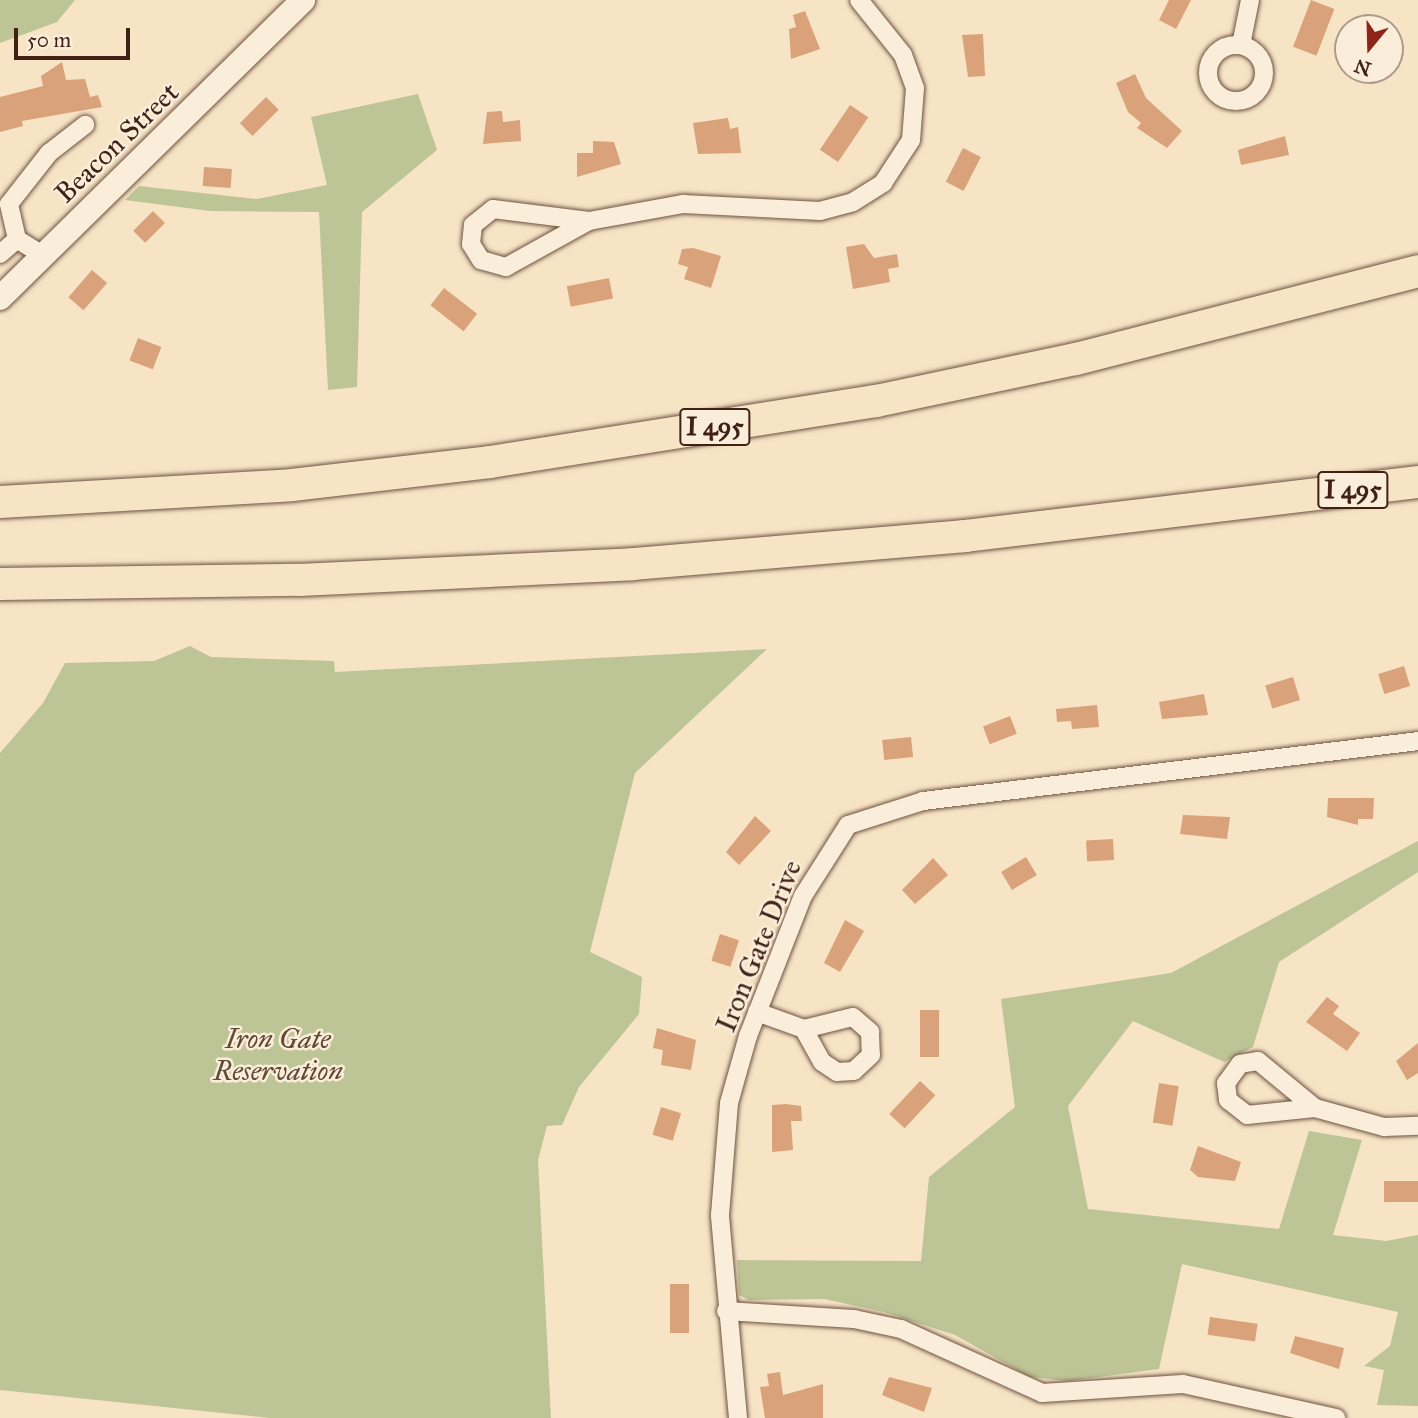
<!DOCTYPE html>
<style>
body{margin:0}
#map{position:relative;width:1418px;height:1418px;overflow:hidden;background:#f7e4c5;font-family:"IM FELL Great Primer",serif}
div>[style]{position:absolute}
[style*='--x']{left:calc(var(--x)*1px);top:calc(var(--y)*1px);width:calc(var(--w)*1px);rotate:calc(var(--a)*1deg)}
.green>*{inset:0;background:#bdc495}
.building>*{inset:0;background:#d9a27a;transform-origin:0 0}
.roads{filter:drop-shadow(0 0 2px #6e5242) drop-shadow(0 0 2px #6e5242)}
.minor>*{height:18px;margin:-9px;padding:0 9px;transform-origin:9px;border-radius:9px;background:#faedd9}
.minor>.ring{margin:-9px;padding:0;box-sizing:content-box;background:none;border:18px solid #faedd9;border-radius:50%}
.secondary>*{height:24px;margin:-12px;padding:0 12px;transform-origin:12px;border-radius:12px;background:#faedd9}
.motorway>*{height:32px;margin:-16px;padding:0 16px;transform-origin:16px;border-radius:16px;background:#f7e4c5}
span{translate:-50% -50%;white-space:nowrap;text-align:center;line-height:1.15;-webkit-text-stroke:5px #faedd9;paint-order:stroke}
.shield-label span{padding:2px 5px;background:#faedd9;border:2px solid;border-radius:5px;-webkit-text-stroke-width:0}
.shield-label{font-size:26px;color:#412116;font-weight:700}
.street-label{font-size:28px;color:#412116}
.park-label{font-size:28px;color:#604a36;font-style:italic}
.north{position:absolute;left:1334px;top:14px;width:70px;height:70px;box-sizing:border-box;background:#faedd9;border:2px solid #b09b8b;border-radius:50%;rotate:199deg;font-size:19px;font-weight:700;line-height:28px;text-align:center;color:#412116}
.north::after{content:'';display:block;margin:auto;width:24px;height:32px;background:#8f2418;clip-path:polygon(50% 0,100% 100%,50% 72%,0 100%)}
.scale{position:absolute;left:14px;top:28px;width:116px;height:32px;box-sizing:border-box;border:4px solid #412116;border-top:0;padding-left:9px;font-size:21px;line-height:24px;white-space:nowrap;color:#412116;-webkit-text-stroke:5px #faedd9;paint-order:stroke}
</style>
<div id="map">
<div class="green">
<div style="clip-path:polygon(0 0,75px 0,57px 22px,0 43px)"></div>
<div style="clip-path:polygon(418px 94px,437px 150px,362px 212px,357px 387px,328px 390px,319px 212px,210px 211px,125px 200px,139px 186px,257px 199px,327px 185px,311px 117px)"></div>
<div style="clip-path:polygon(190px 646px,211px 657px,334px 661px,335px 672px,767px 649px,635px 773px,590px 952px,642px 977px,639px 1014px,579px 1087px,562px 1125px,547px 1126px,538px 1160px,551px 1418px,270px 1418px,0 1390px,0 753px,43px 703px,65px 663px,154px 661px)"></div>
<div style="clip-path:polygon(1418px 841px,1418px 872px,1279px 962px,1253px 1047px,1224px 1062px,1133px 1021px,1068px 1106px,1088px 1209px,1279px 1229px,1309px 1131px,1362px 1140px,1333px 1235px,1386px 1241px,1418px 1235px,1418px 1406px,1377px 1405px,1384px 1370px,1364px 1366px,1390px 1346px,1398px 1312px,1182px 1264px,1159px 1369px,1068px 1381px,1030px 1377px,955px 1335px,884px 1312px,824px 1299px,749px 1300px,739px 1295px,737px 1260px,921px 1261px,929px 1177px,1015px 1107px,1001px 999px,1171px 973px)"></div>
</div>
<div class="building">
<div style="clip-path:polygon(1169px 0,1191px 0,1176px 29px,1159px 20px)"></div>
<div style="left:1311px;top:0;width:25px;height:50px;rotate:21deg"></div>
<div style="clip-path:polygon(805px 11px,820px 49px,791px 59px,789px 29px,796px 27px,793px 15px)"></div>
<div style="clip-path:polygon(983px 34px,985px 76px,968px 77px,962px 35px)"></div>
<div style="clip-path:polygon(62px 62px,66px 80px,85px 79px,90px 97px,98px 95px,102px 107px,22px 121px,23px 126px,0 132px,0 97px,43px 86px,41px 76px)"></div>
<div style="clip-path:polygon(1135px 74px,1146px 98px,1182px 131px,1167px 148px,1137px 128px,1141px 123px,1128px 112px,1116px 83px)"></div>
<div style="left:266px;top:97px;width:18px;height:37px;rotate:45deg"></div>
<div style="left:850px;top:105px;width:22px;height:54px;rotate:34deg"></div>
<div style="clip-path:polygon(502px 111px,503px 122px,520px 120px,521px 141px,483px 144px,487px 112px)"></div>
<div style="clip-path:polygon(728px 118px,730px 129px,738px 127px,741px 153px,698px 154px,693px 123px)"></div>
<div style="clip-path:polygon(1285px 136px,1289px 155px,1241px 165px,1238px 150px)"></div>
<div style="clip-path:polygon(593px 141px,614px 142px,621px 164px,577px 177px,577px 153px,593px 153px)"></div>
<div style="left:963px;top:148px;width:20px;height:38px;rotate:27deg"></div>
<div style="left:204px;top:167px;width:28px;height:19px;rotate:4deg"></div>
<div style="left:153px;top:211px;width:17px;height:28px;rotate:45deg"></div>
<div style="clip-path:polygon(864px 244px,874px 258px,897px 254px,899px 267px,888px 269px,890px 282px,853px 289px,846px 247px)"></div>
<div style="clip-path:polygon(693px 248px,721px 256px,711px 288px,684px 279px,688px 267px,678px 264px,682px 249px)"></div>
<div style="left:92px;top:270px;width:20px;height:36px;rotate:41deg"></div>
<div style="left:609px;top:278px;width:21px;height:43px;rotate:79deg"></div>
<div style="left:444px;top:288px;width:42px;height:22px;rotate:38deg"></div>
<div style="left:138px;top:338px;width:25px;height:24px;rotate:21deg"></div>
<div style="left:1404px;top:666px;width:21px;height:27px;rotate:73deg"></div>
<div style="left:1293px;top:677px;width:24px;height:29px;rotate:73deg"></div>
<div style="clip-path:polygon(1204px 694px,1208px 715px,1162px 719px,1159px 702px)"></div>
<div style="clip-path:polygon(1097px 705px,1099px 727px,1072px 729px,1071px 721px,1057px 722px,1056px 709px)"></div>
<div style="left:1010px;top:716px;width:19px;height:29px;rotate:69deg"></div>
<div style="left:911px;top:737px;width:20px;height:29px;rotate:84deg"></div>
<div style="clip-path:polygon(1328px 798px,1374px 798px,1373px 819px,1358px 819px,1358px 825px,1327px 817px)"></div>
<div style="clip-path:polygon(1183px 815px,1230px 817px,1227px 839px,1180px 834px)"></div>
<div style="clip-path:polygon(755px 816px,771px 831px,739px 865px,726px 852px)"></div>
<div style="left:1113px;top:839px;width:21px;height:27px;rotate:87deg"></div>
<div style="left:1026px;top:857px;width:21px;height:29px;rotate:59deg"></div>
<div style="clip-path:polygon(933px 858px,948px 875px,915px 904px,902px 890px)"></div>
<div style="clip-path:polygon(845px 920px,864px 931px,840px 972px,824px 963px)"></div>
<div style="left:720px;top:934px;width:20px;height:28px;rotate:18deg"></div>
<div style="clip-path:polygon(1327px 997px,1339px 1006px,1333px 1014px,1360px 1033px,1347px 1051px,1306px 1022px)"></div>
<div style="left:920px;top:1010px;width:19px;height:47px"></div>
<div style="clip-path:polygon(657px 1028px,696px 1040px,691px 1070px,661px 1065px,663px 1050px,653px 1048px)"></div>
<div style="clip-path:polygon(1418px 1043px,1418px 1073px,1407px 1080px,1396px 1061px)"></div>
<div style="left:920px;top:1081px;width:21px;height:45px;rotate:43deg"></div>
<div style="left:1159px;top:1083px;width:20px;height:40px;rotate:9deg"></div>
<div style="clip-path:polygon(786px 1104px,801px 1106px,802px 1121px,791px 1121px,793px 1150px,772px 1152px,772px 1105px)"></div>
<div style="left:661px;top:1107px;width:21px;height:29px;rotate:17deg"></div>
<div style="clip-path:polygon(1198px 1146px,1241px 1162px,1235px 1181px,1198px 1177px,1190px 1170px)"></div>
<div style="left:1418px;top:1181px;width:21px;height:34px;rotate:90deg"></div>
<div style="left:689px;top:1284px;width:49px;height:19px;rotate:90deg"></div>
<div style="left:1210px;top:1317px;width:48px;height:18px;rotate:8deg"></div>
<div style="clip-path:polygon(1295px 1336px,1344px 1348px,1339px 1369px,1290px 1353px)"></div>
<div style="clip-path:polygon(780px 1372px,783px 1395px,823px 1384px,823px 1418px,765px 1418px,760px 1387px,769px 1386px,767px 1374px)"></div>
<div style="clip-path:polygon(889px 1377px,932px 1388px,924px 1412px,882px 1395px)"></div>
</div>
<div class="roads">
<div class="minor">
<div class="ring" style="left:1208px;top:45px;width:38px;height:38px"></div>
<div style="--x:1241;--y:45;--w:46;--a:-78.7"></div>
<div style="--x:589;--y:221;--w:97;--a:-172.9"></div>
<div style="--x:493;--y:209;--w:26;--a:141"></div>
<div style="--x:473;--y:225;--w:19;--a:96"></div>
<div style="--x:471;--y:244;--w:19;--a:58"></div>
<div style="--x:481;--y:260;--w:26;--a:16"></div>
<div style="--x:506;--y:267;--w:95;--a:-29"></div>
<div style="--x:589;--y:221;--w:96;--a:-10.3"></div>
<div style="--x:683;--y:204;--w:137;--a:2.9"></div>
<div style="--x:820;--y:211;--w:34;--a:-15"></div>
<div style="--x:853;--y:202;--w:36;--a:-32"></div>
<div style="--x:883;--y:183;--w:51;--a:-56.9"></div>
<div style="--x:911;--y:140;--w:52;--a:-85.6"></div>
<div style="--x:915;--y:88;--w:35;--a:-110"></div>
<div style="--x:903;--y:55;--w:70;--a:-128.7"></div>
<div style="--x:0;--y:254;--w:23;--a:-41"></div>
<div style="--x:44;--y:256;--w:32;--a:-148"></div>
<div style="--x:17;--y:239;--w:36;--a:-103"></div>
<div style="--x:9;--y:204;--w:65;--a:-51.9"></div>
<div style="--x:49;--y:153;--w:46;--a:-37.9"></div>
<div style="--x:757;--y:1012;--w:50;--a:19.9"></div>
<div style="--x:804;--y:1029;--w:50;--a:-13.8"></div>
<div style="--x:853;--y:1017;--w:23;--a:41"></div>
<div style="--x:870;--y:1032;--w:23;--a:88"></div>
<div style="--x:871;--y:1055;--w:23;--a:137"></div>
<div style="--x:854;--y:1071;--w:17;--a:177"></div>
<div style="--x:837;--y:1072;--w:18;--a:-146"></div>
<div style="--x:822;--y:1062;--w:38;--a:-119"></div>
<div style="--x:1315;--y:1108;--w:74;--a:-140.5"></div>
<div style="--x:1258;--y:1061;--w:18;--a:171"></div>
<div style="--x:1240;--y:1064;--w:24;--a:126"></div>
<div style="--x:1226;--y:1083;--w:17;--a:83"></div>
<div style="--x:1228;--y:1100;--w:24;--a:38"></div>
<div style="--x:1247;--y:1115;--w:68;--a:-5.9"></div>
<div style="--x:1315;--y:1108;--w:72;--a:15.4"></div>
<div style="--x:1384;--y:1127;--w:34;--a:-2"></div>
<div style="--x:726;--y:1311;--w:128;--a:3.6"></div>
<div style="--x:854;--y:1319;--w:48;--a:12"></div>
<div style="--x:901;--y:1329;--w:155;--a:24.4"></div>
<div style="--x:1042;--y:1393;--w:141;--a:-3.7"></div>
<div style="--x:1183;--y:1384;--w:157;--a:12.5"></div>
<div style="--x:738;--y:1418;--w:204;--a:-95.1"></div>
<div style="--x:720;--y:1215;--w:112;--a:-85.4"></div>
<div style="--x:729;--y:1103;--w:70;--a:-74.2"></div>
<div style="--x:748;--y:1036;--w:150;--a:-68.6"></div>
<div style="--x:803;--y:896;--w:84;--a:-57.6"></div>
<div style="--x:848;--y:825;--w:79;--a:-17.7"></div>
<div style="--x:923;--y:801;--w:499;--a:-6.9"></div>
</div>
<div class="secondary">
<div style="--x:0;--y:298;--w:425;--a:-44.5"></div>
</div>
<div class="motorway">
<div style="--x:0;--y:502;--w:292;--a:-3.3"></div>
<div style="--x:292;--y:485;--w:199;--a:-6.6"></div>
<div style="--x:490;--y:462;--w:391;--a:-9"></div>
<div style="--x:876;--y:401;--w:204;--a:-11.9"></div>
<div style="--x:1076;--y:359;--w:353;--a:-14.4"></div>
<div style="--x:0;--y:584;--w:299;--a:-0.8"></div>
<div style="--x:299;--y:580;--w:334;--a:-2.7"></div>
<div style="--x:633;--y:564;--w:333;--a:-4.8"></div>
<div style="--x:965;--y:536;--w:456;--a:-6.8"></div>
</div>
</div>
<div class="shield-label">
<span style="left:715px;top:427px">I 495</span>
<span style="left:1353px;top:490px">I 495</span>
</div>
<div class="street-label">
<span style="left:117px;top:143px;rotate:-44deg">Beacon Street</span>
<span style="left:759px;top:946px;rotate:-68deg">Iron Gate Drive</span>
</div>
<div class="park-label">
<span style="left:278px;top:1055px">Iron Gate<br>Reservation</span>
</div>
<div class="north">N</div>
<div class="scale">50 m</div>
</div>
